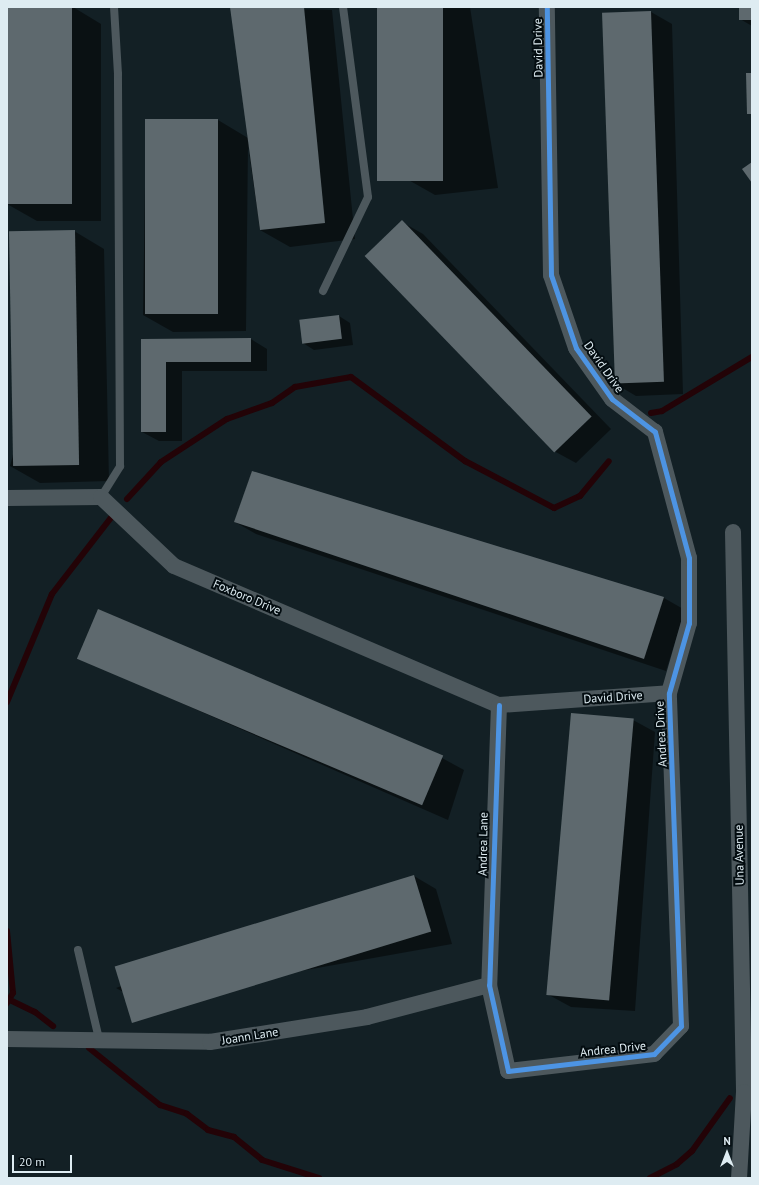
<!DOCTYPE html>
<style>
body{margin:0}
#map{position:relative;width:759px;height:1185px;overflow:hidden;background:#132025;font-family:"PT Sans",sans-serif}
div>[style]{position:absolute}
[style*='--x']{left:calc(var(--x)*1px);top:calc(var(--y)*1px);width:calc(var(--w)*1px);rotate:calc(var(--a)*1deg)}
.shadow>*{inset:0;background:#0007}
.stream>*{height:6px;margin:-3px;padding:0 3px;transform-origin:3px;border-radius:3px;background:#230307}
.building>*{inset:0;background:#5e696e;transform-origin:0 0}
.service>*{height:8px;margin:-4px;padding:0 4px;transform-origin:4px;border-radius:4px;background:#4d585d}
.minor>*{height:16px;margin:-8px;padding:0 8px;transform-origin:8px;border-radius:8px;background:#4d585d}
.cycleway>*{height:5px;margin:-2.5px;padding:0 2.5px;transform-origin:2.5px;border-radius:2.5px;background:#4d94e3}
span{translate:-50% -50%;white-space:nowrap;text-align:center;line-height:1.15;-webkit-text-stroke:4px #030c10;paint-order:stroke}
.street-label{font-size:12px;color:#deecf2}
.frame{position:absolute;inset:0;border:8px solid #deecf2;pointer-events:none}
.north{position:absolute;left:707px;top:1133px;width:40px;height:40px;-webkit-text-stroke:3px #030c10;paint-order:stroke;rotate:0deg;font-size:11px;font-weight:700;line-height:16px;text-align:center;color:#deecf2}
.north::after{content:'';display:block;margin:auto;width:14px;height:18px;background:#deecf2;clip-path:polygon(50% 0,100% 100%,50% 72%,0 100%)}
.scale{position:absolute;left:12px;top:1155px;width:60px;height:18px;box-sizing:border-box;border:2px solid #deecf2;border-top:0;padding-left:5px;font-size:12px;line-height:14px;white-space:nowrap;color:#deecf2;-webkit-text-stroke:3px #030c10;paint-order:stroke}
</style>
<div id="map">
<div class="shadow">
<div style="clip-path:polygon(40px 7px,73px 7px,101px 24px,101px 221px,37px 221px,7px 204px)"></div>
<div style="clip-path:polygon(231px 7px,332px 10px,355px 239px,290px 247px,260px 230px,248px 145px,246px 331px,173px 332px,143px 315px,146px 122px,218px 120px,248px 138px)"></div>
<div style="clip-path:polygon(378px 7px,470px 7px,498px 188px,435px 195px,405px 178px)"></div>
<div style="clip-path:polygon(740px 7px,752px 7px,752px 26px,740px 19px)"></div>
<div style="clip-path:polygon(651px 12px,672px 24px,683px 394px,636px 396px,614px 383px)"></div>
<div style="clip-path:polygon(402px 222px,423px 234px,611px 429px,576px 463px,554px 451px)"></div>
<div style="clip-path:polygon(74px 231px,104px 249px,109px 481px,40px 483px,10px 466px)"></div>
<div style="clip-path:polygon(339px 316px,350px 323px,353px 345px,314px 350px,303px 343px)"></div>
<div style="clip-path:polygon(251px 339px,267px 349px,267px 371px,182px 371px,182px 441px,159px 441px,142px 432px,142px 340px)"></div>
<div style="clip-path:polygon(252px 472px,664px 598px,685px 610px,666px 671px,256px 534px,235px 522px)"></div>
<div style="clip-path:polygon(76px 657px,442px 758px,464px 770px,448px 820px)"></div>
<div style="clip-path:polygon(633px 720px,655px 732px,635px 1011px,571px 1007px,549px 995px)"></div>
<div style="clip-path:polygon(414px 876px,436px 889px,452px 944px,138px 1000px,116px 988px)"></div>
</div>
<div class="stream">
<div style="--x:651;--y:413;--w:11;--a:-10"></div>
<div style="--x:662;--y:411;--w:105;--a:-31"></div>
<div style="--x:127;--y:499;--w:50;--a:-47.4"></div>
<div style="--x:161;--y:462;--w:79;--a:-33.1"></div>
<div style="--x:227;--y:419;--w:48;--a:-19.6"></div>
<div style="--x:272;--y:403;--w:28;--a:-35"></div>
<div style="--x:295;--y:387;--w:57;--a:-10.1"></div>
<div style="--x:351;--y:377;--w:142;--a:36.4"></div>
<div style="--x:465;--y:461;--w:101;--a:27.8"></div>
<div style="--x:554;--y:508;--w:29;--a:-25"></div>
<div style="--x:580;--y:496;--w:45;--a:-50.4"></div>
<div style="--x:7;--y:702;--w:117;--a:-67.4"></div>
<div style="--x:52;--y:594;--w:100;--a:-52.3"></div>
<div style="--x:7;--y:931;--w:62;--a:84.5"></div>
<div style="--x:13;--y:993;--w:12;--a:121"></div>
<div style="--x:10;--y:1000;--w:28;--a:26"></div>
<div style="--x:35;--y:1012;--w:23;--a:38"></div>
<div style="--x:89;--y:1048;--w:91;--a:38.8"></div>
<div style="--x:160;--y:1105;--w:28;--a:18"></div>
<div style="--x:187;--y:1114;--w:26;--a:37"></div>
<div style="--x:208;--y:1130;--w:27;--a:15"></div>
<div style="--x:234;--y:1137;--w:36;--a:39"></div>
<div style="--x:262;--y:1160;--w:60;--a:17.5"></div>
<div style="--x:650;--y:1178;--w:30;--a:-27"></div>
<div style="--x:677;--y:1164;--w:20;--a:-41"></div>
<div style="--x:692;--y:1151;--w:65;--a:-54.4"></div>
</div>
<div class="building">
<div style="left:7px;top:7px;width:65px;height:197px"></div>
<div style="clip-path:polygon(230px 7px,304px 7px,325px 223px,260px 230px)"></div>
<div style="left:377px;top:7px;width:66px;height:174px"></div>
<div style="left:739px;top:7px;width:13px;height:13px"></div>
<div style="left:651px;top:11px;width:371px;height:49px;rotate:88deg"></div>
<div style="clip-path:polygon(746px 73px,752px 73px,752px 114px,747px 114px)"></div>
<div style="left:218px;top:119px;width:195px;height:73px;rotate:90deg"></div>
<div style="clip-path:polygon(752px 162px,752px 183px,742px 169px)"></div>
<div style="left:402px;top:220px;width:273px;height:52px;rotate:46deg"></div>
<div style="left:75px;top:230px;width:235px;height:66px;rotate:89deg"></div>
<div style="left:339px;top:315px;width:24px;height:40px;rotate:83deg"></div>
<div style="clip-path:polygon(251px 338px,251px 362px,166px 362px,166px 432px,141px 432px,141px 339px)"></div>
<div style="clip-path:polygon(252px 471px,664px 597px,644px 659px,234px 522px)"></div>
<div style="left:98px;top:609px;width:375px;height:54px;rotate:23deg"></div>
<div style="left:571px;top:713px;width:63px;height:283px;rotate:5deg"></div>
<div style="left:414px;top:875px;width:59px;height:313px;rotate:73deg"></div>
</div>
<div class="service">
<div style="--x:323;--y:291;--w:104;--a:-64.4"></div>
<div style="--x:368;--y:197;--w:192;--a:-97.5"></div>
<div style="--x:101;--y:497;--w:36;--a:-58"></div>
<div style="--x:120;--y:466;--w:392;--a:-90.3"></div>
<div style="--x:118;--y:74;--w:67;--a:-93.4"></div>
<div style="--x:78;--y:950;--w:91;--a:76.7"></div>
</div>
<div class="minor">
<div style="--x:7;--y:498;--w:94;--a:-0.6"></div>
<div style="--x:101;--y:497;--w:100;--a:43.4"></div>
<div style="--x:174;--y:566;--w:353;--a:23.2"></div>
<div style="--x:499;--y:705;--w:170;--a:-4"></div>
<div style="--x:733;--y:532;--w:560;--a:88.87"></div>
<div style="--x:744;--y:1092;--w:86;--a:93.3"></div>
<div style="--x:499;--y:705;--w:280;--a:92"></div>
<div style="--x:489;--y:985;--w:88;--a:77.5"></div>
<div style="--x:508;--y:1071;--w:147;--a:-6.6"></div>
<div style="--x:654;--y:1054;--w:39;--a:-46"></div>
<div style="--x:681;--y:1026;--w:333;--a:-92.1"></div>
<div style="--x:669;--y:693;--w:73;--a:-74.1"></div>
<div style="--x:689;--y:623;--w:65;--a:-90"></div>
<div style="--x:689;--y:558;--w:131;--a:-105.1"></div>
<div style="--x:655;--y:432;--w:54;--a:-142.5"></div>
<div style="--x:612;--y:399;--w:62;--a:-125.2"></div>
<div style="--x:576;--y:348;--w:77;--a:-108.9"></div>
<div style="--x:551;--y:275;--w:268;--a:-90.9"></div>
<div style="--x:7;--y:1039;--w:203;--a:0.8"></div>
<div style="--x:210;--y:1042;--w:159;--a:-9"></div>
<div style="--x:367;--y:1017;--w:126;--a:-14.7"></div>
</div>
<div class="cycleway">
<div style="--x:499;--y:705;--w:280;--a:92"></div>
<div style="--x:489;--y:985;--w:88;--a:77.5"></div>
<div style="--x:508;--y:1071;--w:147;--a:-6.6"></div>
<div style="--x:654;--y:1054;--w:39;--a:-46"></div>
<div style="--x:681;--y:1026;--w:333;--a:-92.1"></div>
<div style="--x:669;--y:693;--w:73;--a:-74.1"></div>
<div style="--x:689;--y:623;--w:65;--a:-90"></div>
<div style="--x:689;--y:558;--w:131;--a:-105.1"></div>
<div style="--x:655;--y:432;--w:54;--a:-142.5"></div>
<div style="--x:612;--y:399;--w:62;--a:-125.2"></div>
<div style="--x:576;--y:348;--w:77;--a:-108.9"></div>
<div style="--x:551;--y:275;--w:268;--a:-90.9"></div>
</div>
<div class="street-label">
<span style="left:538px;top:48px;rotate:-91deg">David Drive</span>
<span style="left:604px;top:367px;rotate:55deg">David Drive</span>
<span style="left:247px;top:597px;rotate:23deg">Foxboro Drive</span>
<span style="left:613px;top:697px;rotate:-4deg">David Drive</span>
<span style="left:661px;top:734px;rotate:-93deg">Andrea Drive</span>
<span style="left:483px;top:844px;rotate:-89deg">Andrea Lane</span>
<span style="left:739px;top:855px;rotate:-91deg">Una Avenue</span>
<span style="left:250px;top:1036px;rotate:-9deg">Joann Lane</span>
<span style="left:613px;top:1049px;rotate:-6deg">Andrea Drive</span>
</div>
<div class="frame"></div>
<div class="north">N</div>
<div class="scale">20 m</div>
</div>
